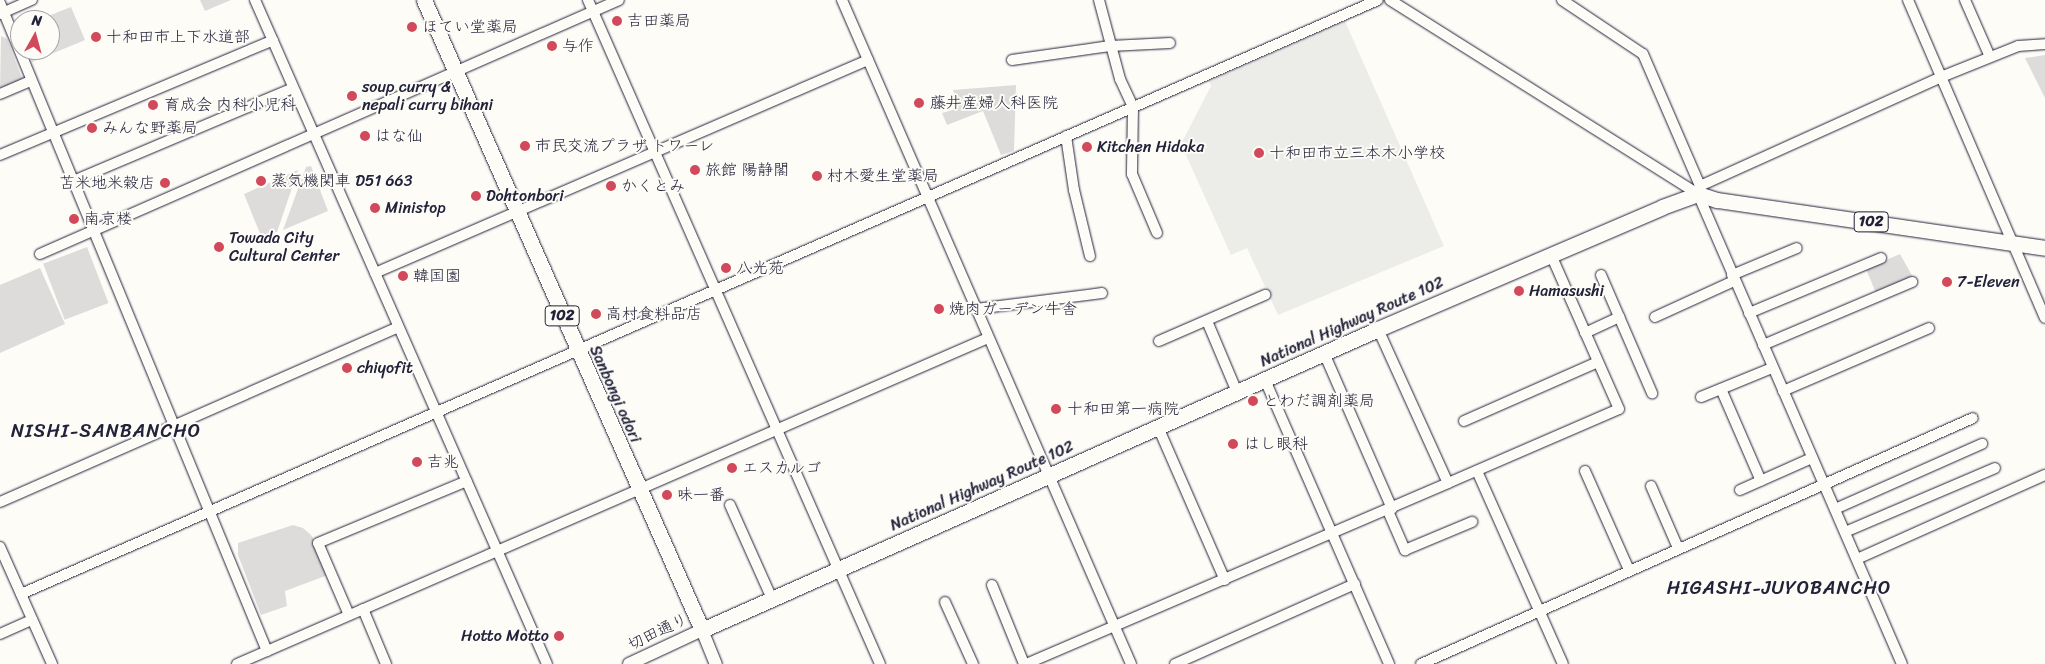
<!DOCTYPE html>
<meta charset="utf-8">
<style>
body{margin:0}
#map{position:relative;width:2045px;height:664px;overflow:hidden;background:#fdfcf7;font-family:Sriracha,"Klee One",sans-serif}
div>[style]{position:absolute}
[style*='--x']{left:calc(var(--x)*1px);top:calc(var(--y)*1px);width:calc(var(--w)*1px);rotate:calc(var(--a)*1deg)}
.built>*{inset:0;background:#ecece9}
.green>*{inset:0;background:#dddcdb;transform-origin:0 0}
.roads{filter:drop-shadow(0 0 1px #22223b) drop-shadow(0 0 1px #22223b)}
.minor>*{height:10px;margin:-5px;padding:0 5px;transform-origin:5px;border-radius:5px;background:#fdfcf7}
.major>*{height:12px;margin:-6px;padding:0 6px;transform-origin:6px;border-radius:6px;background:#fdfcf7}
.highway>*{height:15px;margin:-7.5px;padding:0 7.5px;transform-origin:7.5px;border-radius:7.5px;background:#fdfcf7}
.dots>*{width:14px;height:14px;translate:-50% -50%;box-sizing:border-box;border:2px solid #fdfcf7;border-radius:50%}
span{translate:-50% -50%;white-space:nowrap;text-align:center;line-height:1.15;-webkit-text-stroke:4px #fdfcf7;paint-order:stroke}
.shield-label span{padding:1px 4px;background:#fdfcf7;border:1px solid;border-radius:4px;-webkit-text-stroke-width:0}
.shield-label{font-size:15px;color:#22223b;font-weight:700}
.poi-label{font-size:16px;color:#22223b}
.left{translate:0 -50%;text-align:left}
.right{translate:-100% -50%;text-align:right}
.street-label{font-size:16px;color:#22223b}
.quarter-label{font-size:19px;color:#22223b;letter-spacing:1px}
.north{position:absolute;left:10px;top:10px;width:50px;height:50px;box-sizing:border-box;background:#fdfcf7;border:1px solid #a5a5ac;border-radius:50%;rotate:7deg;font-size:14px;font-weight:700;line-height:20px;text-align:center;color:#22223b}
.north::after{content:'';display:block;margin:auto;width:18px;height:22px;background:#d1495b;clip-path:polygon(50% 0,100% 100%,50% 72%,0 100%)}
</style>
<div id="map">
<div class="built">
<div style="clip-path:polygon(1345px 21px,1444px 246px,1278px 315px,1247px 248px,1231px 255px,1181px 144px,1211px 86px,1209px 81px)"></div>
</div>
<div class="green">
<div style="clip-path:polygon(200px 0,231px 0,205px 11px)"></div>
<div style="clip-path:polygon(71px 7px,85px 40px,32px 62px,27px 50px,50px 50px,50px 20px,38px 20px)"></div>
<div style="clip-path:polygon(1px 36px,7px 39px,23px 81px,0 90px)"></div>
<div style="clip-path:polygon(2045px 55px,2045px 98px,2025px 58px)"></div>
<div style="clip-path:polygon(1016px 85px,1014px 151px,1001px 155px,983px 111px,947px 125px,942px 113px,959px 108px,953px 90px)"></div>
<div style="clip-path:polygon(311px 166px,328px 211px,283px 230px,306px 167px)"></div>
<div style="clip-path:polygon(298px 170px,277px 232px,261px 236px,244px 194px)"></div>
<div style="left:87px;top:247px;width:60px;height:47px;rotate:69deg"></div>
<div style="clip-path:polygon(1900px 254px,1914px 279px,1876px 293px,1866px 269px)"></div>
<div style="clip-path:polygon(40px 268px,65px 324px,0 353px,0 285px)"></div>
<div style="clip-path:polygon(293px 525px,303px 528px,312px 536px,328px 575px,285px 591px,287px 606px,261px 615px,238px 555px,238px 543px)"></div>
</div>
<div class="roads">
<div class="minor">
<div style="--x:255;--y:0;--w:725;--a:66.26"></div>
<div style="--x:588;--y:0;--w:725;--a:66.26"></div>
<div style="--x:842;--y:0;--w:724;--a:66.48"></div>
<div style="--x:1099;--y:0;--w:82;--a:75.1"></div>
<div style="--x:1120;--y:79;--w:31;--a:65"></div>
<div style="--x:1133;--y:107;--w:67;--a:90.9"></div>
<div style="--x:1132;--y:174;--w:64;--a:67"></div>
<div style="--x:1390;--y:0;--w:364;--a:32.2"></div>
<div style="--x:1698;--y:194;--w:512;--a:66.54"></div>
<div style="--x:1562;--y:0;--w:97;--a:33.7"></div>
<div style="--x:1643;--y:54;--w:144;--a:66.6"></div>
<div style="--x:1700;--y:186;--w:5;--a:101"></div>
<div style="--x:1908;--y:0;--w:346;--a:66.7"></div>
<div style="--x:1965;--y:0;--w:62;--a:66.3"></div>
<div style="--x:0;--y:3;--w:701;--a:67.61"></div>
<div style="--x:0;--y:14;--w:35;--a:-24"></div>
<div style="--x:1012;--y:60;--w:99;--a:-8.1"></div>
<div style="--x:1110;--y:46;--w:60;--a:-2.9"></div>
<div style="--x:0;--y:94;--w:34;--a:-23"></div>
<div style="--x:1066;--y:136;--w:55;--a:81.6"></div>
<div style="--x:1074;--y:190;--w:68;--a:76.4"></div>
<div style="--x:0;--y:155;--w:296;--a:-22.8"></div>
<div style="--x:73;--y:181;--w:239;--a:-22.9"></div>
<div style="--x:1700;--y:186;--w:265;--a:-24.3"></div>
<div style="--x:1941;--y:77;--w:83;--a:-21.9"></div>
<div style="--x:2018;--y:46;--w:27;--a:-4"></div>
<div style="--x:40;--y:254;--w:632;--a:-23.69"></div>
<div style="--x:375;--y:273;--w:537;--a:-23.37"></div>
<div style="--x:1601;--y:275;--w:129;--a:66.6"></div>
<div style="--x:1732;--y:275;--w:70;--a:-22.6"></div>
<div style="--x:976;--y:309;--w:127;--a:-7.2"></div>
<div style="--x:1749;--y:313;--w:143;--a:-22.6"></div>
<div style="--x:1655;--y:317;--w:87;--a:-24.5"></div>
<div style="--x:1207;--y:321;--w:77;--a:67.1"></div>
<div style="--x:1378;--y:329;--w:169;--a:65.6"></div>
<div style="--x:1448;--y:483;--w:186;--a:-23.4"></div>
<div style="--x:1619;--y:409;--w:168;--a:-113.8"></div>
<div style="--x:1585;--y:333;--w:38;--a:-25"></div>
<div style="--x:1159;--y:341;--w:116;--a:-23.5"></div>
<div style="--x:1763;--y:345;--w:162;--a:-22.9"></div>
<div style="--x:1324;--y:353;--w:170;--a:66.4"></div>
<div style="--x:1265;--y:380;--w:310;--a:66.4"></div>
<div style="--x:1721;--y:389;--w:100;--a:66.5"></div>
<div style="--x:1783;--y:391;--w:159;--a:-23.3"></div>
<div style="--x:1701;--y:397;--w:77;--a:-22.2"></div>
<div style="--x:1464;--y:421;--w:146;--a:-23.8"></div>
<div style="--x:1158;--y:427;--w:167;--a:66.4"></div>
<div style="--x:1477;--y:471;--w:211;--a:66"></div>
<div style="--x:1585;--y:471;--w:108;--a:66"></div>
<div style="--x:1651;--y:486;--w:68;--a:66.5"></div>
<div style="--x:1740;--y:490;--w:79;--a:-24"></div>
<div style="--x:0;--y:502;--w:435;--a:-23.7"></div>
<div style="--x:730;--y:505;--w:103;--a:65.9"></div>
<div style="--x:1835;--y:509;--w:161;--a:-23.9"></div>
<div style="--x:1388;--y:511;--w:43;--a:66.4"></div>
<div style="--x:1405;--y:550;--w:73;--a:-22.7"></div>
<div style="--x:1845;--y:532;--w:163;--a:-23.1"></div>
<div style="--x:0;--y:547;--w:128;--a:66"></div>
<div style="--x:1857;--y:559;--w:206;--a:-24.1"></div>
<div style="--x:992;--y:585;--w:85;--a:67.9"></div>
<div style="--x:21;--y:594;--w:1481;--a:-23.64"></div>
<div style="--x:945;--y:602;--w:68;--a:65.7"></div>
<div style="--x:363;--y:609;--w:60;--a:67.3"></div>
<div style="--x:349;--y:615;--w:78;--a:-113.3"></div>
<div style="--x:318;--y:543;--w:161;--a:-22.6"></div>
<div style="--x:0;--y:634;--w:35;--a:-24"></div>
<div style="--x:237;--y:664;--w:819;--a:-23.47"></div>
<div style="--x:1026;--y:664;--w:459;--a:-23.2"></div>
<div style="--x:1175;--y:664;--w:197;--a:-24"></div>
<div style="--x:1421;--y:664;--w:604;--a:-24.02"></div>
</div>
<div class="major">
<div style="--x:629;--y:664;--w:81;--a:-25"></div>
<div style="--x:702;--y:630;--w:37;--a:68"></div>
</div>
<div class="highway">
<div style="--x:424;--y:0;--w:689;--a:66.19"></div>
<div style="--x:702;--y:630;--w:740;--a:-24"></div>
<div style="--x:1378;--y:329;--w:309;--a:-23.2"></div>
<div style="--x:1662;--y:207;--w:38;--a:-20"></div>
<div style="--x:1698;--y:194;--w:20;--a:18"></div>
<div style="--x:1717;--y:200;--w:331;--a:8.3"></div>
</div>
</div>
<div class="dots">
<div style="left:617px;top:21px;background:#d1495b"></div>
<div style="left:412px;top:27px;background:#d1495b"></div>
<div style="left:96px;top:37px;background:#d1495b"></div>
<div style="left:552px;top:46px;background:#d1495b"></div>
<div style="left:352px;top:96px;background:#d1495b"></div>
<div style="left:919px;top:103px;background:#d1495b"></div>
<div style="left:153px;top:105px;background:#d1495b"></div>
<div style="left:92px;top:128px;background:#d1495b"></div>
<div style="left:365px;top:136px;background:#d1495b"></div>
<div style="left:525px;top:146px;background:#d1495b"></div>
<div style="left:1087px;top:147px;background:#d1495b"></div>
<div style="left:1259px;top:153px;background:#d1495b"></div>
<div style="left:695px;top:170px;background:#d1495b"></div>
<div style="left:817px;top:176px;background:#d1495b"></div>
<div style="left:261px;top:181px;background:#d1495b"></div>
<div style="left:165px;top:183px;background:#d1495b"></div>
<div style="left:611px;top:186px;background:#d1495b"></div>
<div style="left:476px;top:196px;background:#d1495b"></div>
<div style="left:375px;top:208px;background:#d1495b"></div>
<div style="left:74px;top:219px;background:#d1495b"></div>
<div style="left:219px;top:247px;background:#d1495b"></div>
<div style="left:726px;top:268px;background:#d1495b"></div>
<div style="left:403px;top:276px;background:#d1495b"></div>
<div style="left:1947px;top:282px;background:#d1495b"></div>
<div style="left:1519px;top:291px;background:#d1495b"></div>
<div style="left:939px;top:309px;background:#d1495b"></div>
<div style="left:596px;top:314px;background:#d1495b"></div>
<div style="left:347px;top:368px;background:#d1495b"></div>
<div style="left:1253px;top:401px;background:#d1495b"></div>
<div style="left:1056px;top:409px;background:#d1495b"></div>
<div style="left:1233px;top:444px;background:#d1495b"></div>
<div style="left:417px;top:462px;background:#d1495b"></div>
<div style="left:732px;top:468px;background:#d1495b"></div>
<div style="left:667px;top:495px;background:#d1495b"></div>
<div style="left:559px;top:636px;background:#d1495b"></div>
</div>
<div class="shield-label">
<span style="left:1871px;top:222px">102</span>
<span style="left:562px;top:316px">102</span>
</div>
<div class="poi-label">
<span class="left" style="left:627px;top:21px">吉田薬局</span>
<span class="left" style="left:422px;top:27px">ほてい堂薬局</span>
<span class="left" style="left:106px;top:37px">十和田市上下水道部</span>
<span class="left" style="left:562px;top:46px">与作</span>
<span class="left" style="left:362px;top:96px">soup curry &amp;<br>nepali curry bihani</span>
<span class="left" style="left:930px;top:103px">藤井産婦人科医院</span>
<span class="left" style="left:164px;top:105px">育成会 内科小児科</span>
<span class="left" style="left:102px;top:128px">みんな野薬局</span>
<span class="left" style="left:375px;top:136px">はな仙</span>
<span class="left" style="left:535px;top:146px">市民交流プラザ トワーレ</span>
<span class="left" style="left:1097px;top:147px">Kitchen Hidaka</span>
<span class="left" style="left:1269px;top:153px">十和田市立三本木小学校</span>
<span class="left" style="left:705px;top:170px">旅館 陽静閣</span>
<span class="left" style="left:827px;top:176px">村木愛生堂薬局</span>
<span class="left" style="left:271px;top:181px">蒸気機関車 D51 663</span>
<span class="right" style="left:155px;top:183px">苫米地米穀店</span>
<span class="left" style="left:621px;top:186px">かくとみ</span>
<span class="left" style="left:486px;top:196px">Dohtonbori</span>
<span class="left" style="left:385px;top:208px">Ministop</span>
<span class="left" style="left:84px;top:219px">南京楼</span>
<span class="left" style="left:229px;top:247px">Towada City<br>Cultural Center</span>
<span class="left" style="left:736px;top:268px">八光苑</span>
<span class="left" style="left:413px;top:276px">韓国園</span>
<span class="left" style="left:1957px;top:282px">7-Eleven</span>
<span class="left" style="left:1529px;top:291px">Hamasushi</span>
<span class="left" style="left:949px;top:309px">焼肉ガーデン牛舎</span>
<span class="left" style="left:606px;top:314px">高村食料品店</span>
<span class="left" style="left:357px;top:368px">chiyofit</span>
<span class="left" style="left:1263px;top:401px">とわだ調剤薬局</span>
<span class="left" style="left:1067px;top:409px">十和田第一病院</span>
<span class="left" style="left:1244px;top:444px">はし眼科</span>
<span class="left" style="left:427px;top:462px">吉兆</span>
<span class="left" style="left:742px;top:468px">エスカルゴ</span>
<span class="left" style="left:677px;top:495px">味一番</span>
<span class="right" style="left:549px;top:636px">Hotto Motto</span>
</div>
<div class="street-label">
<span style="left:1352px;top:322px;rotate:-24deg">National Highway Route 102</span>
<span style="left:615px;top:394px;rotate:66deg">Sanbongi odori</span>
<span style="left:982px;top:486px;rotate:-24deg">National Highway Route 102</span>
<span style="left:658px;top:632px;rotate:-25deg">切田通り</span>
</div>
<div class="quarter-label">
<span style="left:106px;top:431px">NISHI-SANBANCHO</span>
<span style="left:1779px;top:588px">HIGASHI-JUYOBANCHO</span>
</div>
<div class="north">N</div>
</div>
